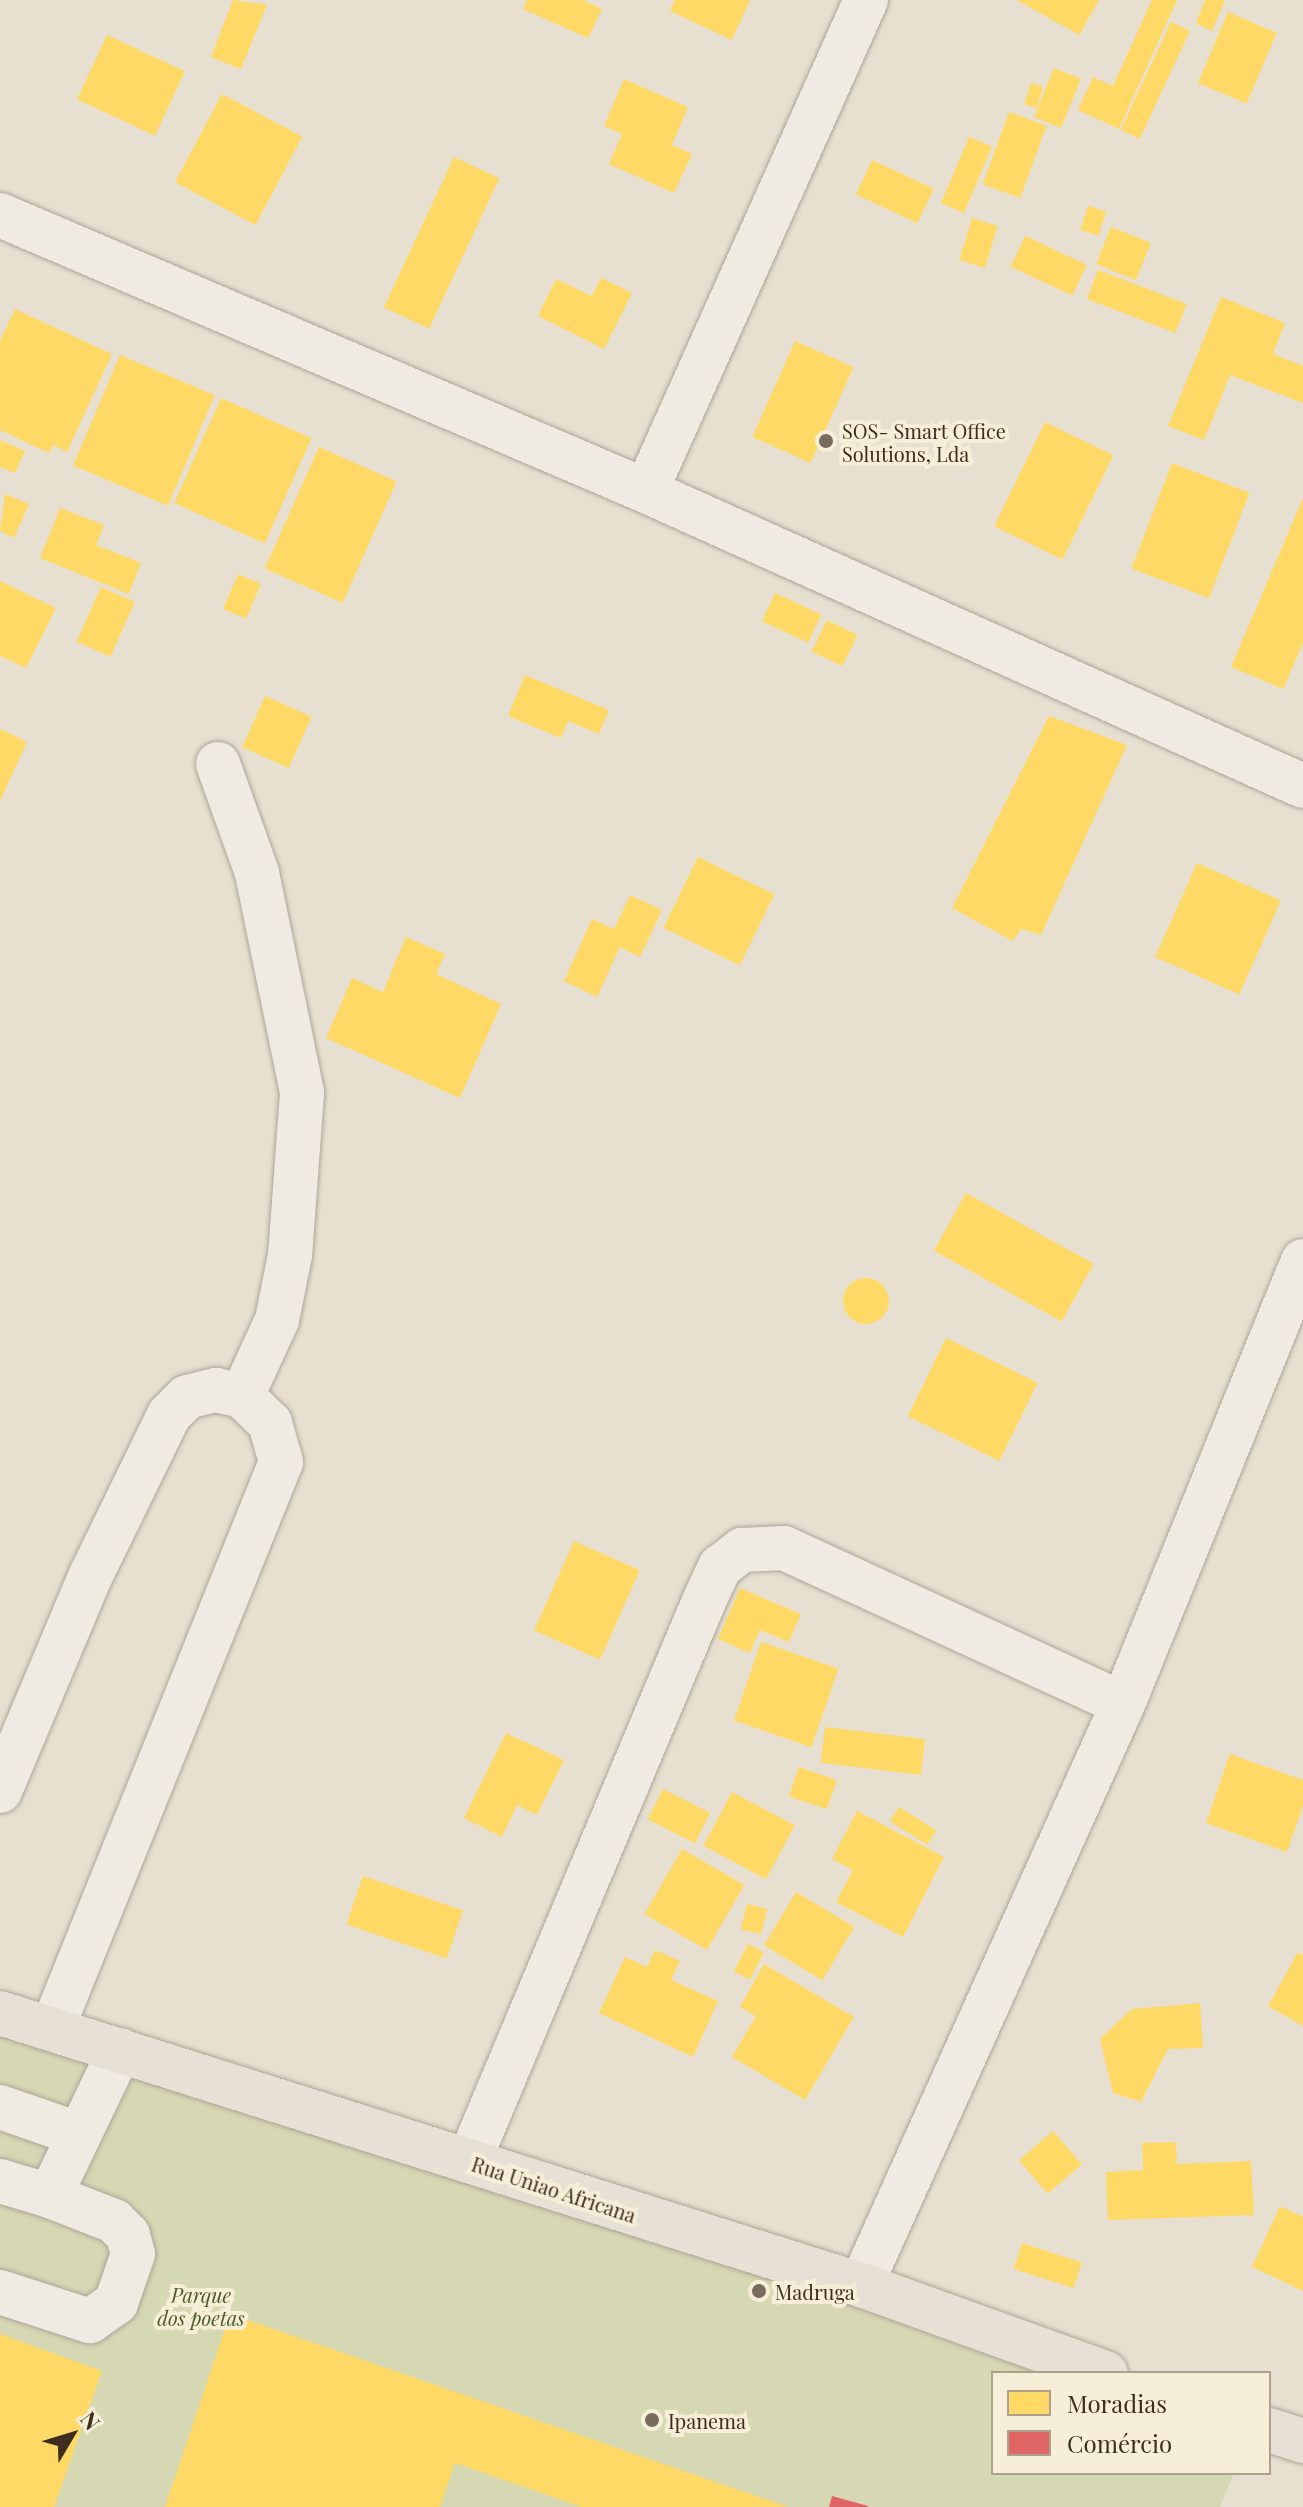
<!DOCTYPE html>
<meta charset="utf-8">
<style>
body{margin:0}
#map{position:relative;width:1303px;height:2507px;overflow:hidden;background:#e7e0d1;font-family:"Playfair Display",serif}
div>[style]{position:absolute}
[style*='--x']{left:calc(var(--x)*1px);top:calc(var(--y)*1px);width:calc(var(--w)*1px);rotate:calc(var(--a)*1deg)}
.green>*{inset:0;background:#d6d7b3}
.homes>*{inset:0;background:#ffd966;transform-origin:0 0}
.round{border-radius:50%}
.shops>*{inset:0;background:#e06666}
.roads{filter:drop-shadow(0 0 2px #ada599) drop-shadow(0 0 2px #ada599)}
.minor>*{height:44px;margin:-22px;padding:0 22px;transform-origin:22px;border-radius:22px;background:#efebe3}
.major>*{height:44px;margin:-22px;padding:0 22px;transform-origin:22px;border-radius:22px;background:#e6e1d4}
.dots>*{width:22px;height:22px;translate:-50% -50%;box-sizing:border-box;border:4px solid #f7eed8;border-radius:50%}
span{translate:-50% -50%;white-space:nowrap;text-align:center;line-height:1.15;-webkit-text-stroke:8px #f7eed8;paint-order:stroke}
.poi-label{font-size:20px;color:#3d2e20}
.left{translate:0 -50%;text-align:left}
.street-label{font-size:20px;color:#3d2e20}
.park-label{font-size:20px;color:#4d5a26;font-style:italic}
.legend{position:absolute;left:991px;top:2371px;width:280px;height:104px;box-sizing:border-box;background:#f7eed8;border:2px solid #ada18e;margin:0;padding:10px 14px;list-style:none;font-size:24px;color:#3d2e20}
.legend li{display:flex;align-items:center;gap:16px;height:40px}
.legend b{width:40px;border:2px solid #ada18e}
.north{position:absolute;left:32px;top:2395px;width:80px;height:80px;-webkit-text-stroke:6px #f7eed8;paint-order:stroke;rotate:52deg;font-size:22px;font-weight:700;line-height:32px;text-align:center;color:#3d2e20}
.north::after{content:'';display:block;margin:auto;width:28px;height:36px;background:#3d2e20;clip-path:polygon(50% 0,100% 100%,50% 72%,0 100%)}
</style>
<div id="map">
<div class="green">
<div style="clip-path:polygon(0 2031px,1084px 2373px,993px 2373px,993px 2473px,1234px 2473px,1220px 2507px,0 2507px)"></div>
</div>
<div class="homes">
<div style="clip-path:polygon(233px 0,267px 5px,241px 69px,211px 57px)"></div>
<div style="clip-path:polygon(527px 0,583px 0,602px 9px,588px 38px,523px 9px)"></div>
<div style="clip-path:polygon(675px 0,750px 0,732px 40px,670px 11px)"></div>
<div style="clip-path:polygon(1017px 0,1099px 0,1079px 35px)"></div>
<div style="clip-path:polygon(1152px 0,1177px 0,1119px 129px,1078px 110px,1093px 77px,1113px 86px)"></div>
<div style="clip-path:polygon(1205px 0,1225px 0,1212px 31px,1196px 23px)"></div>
<div style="left:1228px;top:12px;width:53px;height:77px;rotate:23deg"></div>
<div style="left:1171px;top:22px;width:21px;height:119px;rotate:25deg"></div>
<div style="left:107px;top:35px;width:86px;height:71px;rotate:25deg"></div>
<div style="left:1054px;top:68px;width:29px;height:53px;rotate:22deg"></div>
<div style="clip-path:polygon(624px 79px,688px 107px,672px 145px,692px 154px,674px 193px,609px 164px,622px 134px,604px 126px)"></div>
<div style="left:1031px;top:83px;width:13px;height:22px;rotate:18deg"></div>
<div style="left:222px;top:94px;width:91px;height:100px;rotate:28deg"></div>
<div style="left:1009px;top:112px;width:40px;height:77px;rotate:20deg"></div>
<div style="left:969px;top:137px;width:25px;height:72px;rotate:23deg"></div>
<div style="left:454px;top:157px;width:50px;height:166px;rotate:25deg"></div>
<div style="left:872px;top:160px;width:68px;height:38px;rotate:25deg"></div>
<div style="left:1088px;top:206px;width:19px;height:25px;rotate:18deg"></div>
<div style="left:972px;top:218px;width:27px;height:44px;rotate:17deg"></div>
<div style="left:1111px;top:227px;width:43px;height:40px;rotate:22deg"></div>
<div style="left:1025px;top:236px;width:68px;height:34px;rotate:25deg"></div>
<div style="left:1098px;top:270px;width:95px;height:31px;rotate:21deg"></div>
<div style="clip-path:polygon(601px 278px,632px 293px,604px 349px,538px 316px,556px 279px,592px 296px)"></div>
<div style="clip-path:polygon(1221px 297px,1285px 323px,1273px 354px,1303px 366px,1303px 403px,1230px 375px,1204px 440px,1168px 426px)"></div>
<div style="clip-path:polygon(15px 309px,112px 354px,67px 452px,53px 445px,49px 453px,0 430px,0 341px)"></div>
<div style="left:795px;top:341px;width:64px;height:105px;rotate:24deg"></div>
<div style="left:120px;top:355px;width:103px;height:120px;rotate:23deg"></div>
<div style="left:221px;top:398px;width:99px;height:115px;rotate:24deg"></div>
<div style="left:1045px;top:422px;width:76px;height:116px;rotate:26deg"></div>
<div style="clip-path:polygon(0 440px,25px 451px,15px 473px,0 467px)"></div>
<div style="left:319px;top:447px;width:85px;height:133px;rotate:24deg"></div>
<div style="left:1172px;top:463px;width:83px;height:113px;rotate:21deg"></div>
<div style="clip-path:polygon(5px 494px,29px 504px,14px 538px,0 531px)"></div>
<div style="clip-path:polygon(1303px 498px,1303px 643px,1283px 689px,1231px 667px)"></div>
<div style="clip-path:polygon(60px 508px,104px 525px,96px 545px,141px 563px,129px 594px,40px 558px)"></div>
<div style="left:238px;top:574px;width:25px;height:38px;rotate:23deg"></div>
<div style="clip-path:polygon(0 581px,56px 608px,26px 668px,0 656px)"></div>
<div style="left:101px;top:587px;width:37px;height:60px;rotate:24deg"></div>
<div style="left:775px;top:593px;width:51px;height:31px;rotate:25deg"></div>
<div style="left:827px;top:620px;width:34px;height:35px;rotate:26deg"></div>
<div style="clip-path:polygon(525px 675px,609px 710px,599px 734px,568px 721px,561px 738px,508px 716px)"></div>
<div style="left:265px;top:696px;width:51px;height:56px;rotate:24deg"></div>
<div style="clip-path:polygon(1049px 716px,1127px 745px,1041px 935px,1021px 929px,1013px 941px,952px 908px)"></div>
<div style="clip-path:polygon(0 729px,27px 742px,0 801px)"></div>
<div style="left:698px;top:857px;width:85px;height:79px;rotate:26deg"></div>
<div style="left:1197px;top:863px;width:92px;height:103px;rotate:24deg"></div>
<div style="clip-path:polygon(630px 895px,662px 910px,640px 957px,620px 947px,597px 997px,564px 981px,592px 919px,614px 929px)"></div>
<div style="clip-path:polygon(406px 937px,445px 954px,436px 974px,501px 1004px,460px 1098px,326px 1038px,352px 978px,383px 992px)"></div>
<div style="left:966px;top:1193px;width:146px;height:66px;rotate:29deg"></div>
<div class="round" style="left:843px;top:1278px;width:46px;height:46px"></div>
<div style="left:946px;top:1338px;width:102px;height:87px;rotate:26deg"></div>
<div style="left:574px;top:1541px;width:72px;height:98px;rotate:24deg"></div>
<div style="clip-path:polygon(740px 1588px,801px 1614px,789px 1642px,760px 1630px,750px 1653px,718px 1639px)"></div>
<div style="left:761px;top:1642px;width:82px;height:83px;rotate:19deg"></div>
<div style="left:825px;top:1727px;width:101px;height:36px;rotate:7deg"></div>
<div style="clip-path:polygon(506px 1733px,564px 1760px,537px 1815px,517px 1805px,502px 1837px,464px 1818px)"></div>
<div style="clip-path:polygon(1230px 1754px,1303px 1780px,1303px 1806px,1287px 1852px,1206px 1823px)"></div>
<div style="left:799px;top:1767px;width:40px;height:31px;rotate:19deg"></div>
<div style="left:663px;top:1789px;width:53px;height:34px;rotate:27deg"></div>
<div style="left:732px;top:1792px;width:71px;height:61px;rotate:28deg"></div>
<div style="left:899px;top:1807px;width:44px;height:17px;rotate:32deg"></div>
<div style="clip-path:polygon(857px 1811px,944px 1857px,903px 1937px,836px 1902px,853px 1870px,832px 1859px)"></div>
<div style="left:682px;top:1849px;width:72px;height:75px;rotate:30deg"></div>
<div style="left:363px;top:1876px;width:106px;height:51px;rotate:19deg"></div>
<div style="left:796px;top:1892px;width:68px;height:62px;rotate:31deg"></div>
<div style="left:747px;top:1904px;width:21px;height:26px;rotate:14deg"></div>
<div style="left:748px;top:1944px;width:18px;height:31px;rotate:27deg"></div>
<div style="clip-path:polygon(655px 1950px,680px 1961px,671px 1980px,718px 2001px,693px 2057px,599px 2013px,625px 1957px,647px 1967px)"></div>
<div style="clip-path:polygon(1298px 1952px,1303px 1955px,1303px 2026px,1268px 2006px)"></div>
<div style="clip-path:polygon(764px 1964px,854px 2017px,805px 2100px,732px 2057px,756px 2016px,740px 2007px)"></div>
<div style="clip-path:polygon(1200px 2003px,1203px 2048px,1168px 2049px,1141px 2102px,1113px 2093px,1100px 2039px,1132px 2009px)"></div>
<div style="left:1053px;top:2131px;width:44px;height:45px;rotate:49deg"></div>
<div style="clip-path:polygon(1176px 2142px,1177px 2164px,1251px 2161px,1254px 2215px,1108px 2220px,1106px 2172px,1143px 2170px,1142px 2143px)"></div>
<div style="clip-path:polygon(1280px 2206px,1303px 2217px,1303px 2291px,1252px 2267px)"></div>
<div style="left:1022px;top:2243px;width:63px;height:27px;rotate:18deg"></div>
<div style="clip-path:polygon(230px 2314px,788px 2507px,582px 2507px,455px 2463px,440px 2507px,165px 2507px)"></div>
<div style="clip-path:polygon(0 2334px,102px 2371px,54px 2507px,0 2507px)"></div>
</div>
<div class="shops">
<div style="clip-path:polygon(832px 2496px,868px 2506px,868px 2507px,829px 2507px)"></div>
</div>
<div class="roads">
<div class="minor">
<div style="--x:0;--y:215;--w:702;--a:23.13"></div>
<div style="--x:646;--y:491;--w:720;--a:24.18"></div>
<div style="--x:646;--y:491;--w:538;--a:-65.86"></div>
<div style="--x:218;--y:764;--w:116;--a:70.3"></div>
<div style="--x:257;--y:873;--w:225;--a:78.4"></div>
<div style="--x:302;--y:1093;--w:162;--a:94.2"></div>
<div style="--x:290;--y:1255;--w:66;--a:101.3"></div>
<div style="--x:277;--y:1320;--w:84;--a:114.7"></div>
<div style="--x:0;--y:1791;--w:234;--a:-67.2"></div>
<div style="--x:91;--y:1575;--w:178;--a:-64"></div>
<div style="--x:169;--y:1415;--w:25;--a:-45"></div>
<div style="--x:187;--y:1397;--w:30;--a:-14"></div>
<div style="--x:216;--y:1390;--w:27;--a:13"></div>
<div style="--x:242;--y:1396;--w:39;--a:44"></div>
<div style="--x:270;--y:1423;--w:41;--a:74.2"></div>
<div style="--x:281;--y:1462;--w:611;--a:111.99"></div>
<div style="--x:0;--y:2107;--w:79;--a:19.1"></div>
<div style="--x:469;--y:2161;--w:607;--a:-67.23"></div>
<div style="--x:704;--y:1601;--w:38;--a:-65"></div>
<div style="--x:720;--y:1567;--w:28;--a:-38"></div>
<div style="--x:742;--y:1550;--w:42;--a:-2.7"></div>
<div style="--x:784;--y:1548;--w:373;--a:24.7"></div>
<div style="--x:0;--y:2181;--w:52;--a:16.7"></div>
<div style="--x:50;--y:2196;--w:162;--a:-64.4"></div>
<div style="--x:861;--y:2285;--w:637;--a:-65.73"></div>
<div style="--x:1123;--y:1704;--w:478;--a:-67.9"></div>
<div style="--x:0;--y:2292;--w:95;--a:17.9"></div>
<div style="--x:90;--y:2321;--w:32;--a:-35"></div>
<div style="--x:116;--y:2303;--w:52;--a:-70.9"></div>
<div style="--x:133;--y:2254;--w:20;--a:-105"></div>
<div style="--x:128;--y:2235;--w:20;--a:-135"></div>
<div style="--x:114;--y:2221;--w:69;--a:-158.7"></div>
</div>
<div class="major">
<div style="--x:0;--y:2013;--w:903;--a:17.53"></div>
<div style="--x:861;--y:2285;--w:260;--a:19.8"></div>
<div style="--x:1269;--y:2430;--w:36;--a:18"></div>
</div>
</div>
<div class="dots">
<div style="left:826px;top:441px;background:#786c5e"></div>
<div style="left:759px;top:2291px;background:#786c5e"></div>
<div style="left:652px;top:2420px;background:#786c5e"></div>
</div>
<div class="poi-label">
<span class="left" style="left:842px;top:442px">SOS- Smart Office<br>Solutions, Lda</span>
<span class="left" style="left:775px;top:2291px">Madruga</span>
<span class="left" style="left:668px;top:2420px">Ipanema</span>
</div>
<div class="street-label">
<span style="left:554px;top:2189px;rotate:18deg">Rua Uniao Africana</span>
</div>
<div class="park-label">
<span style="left:201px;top:2306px">Parque<br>dos poetas</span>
</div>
<ul class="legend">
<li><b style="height:22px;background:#ffd966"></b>Moradias</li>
<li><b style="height:22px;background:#e06666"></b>Comércio</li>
</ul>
<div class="north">N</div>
</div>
